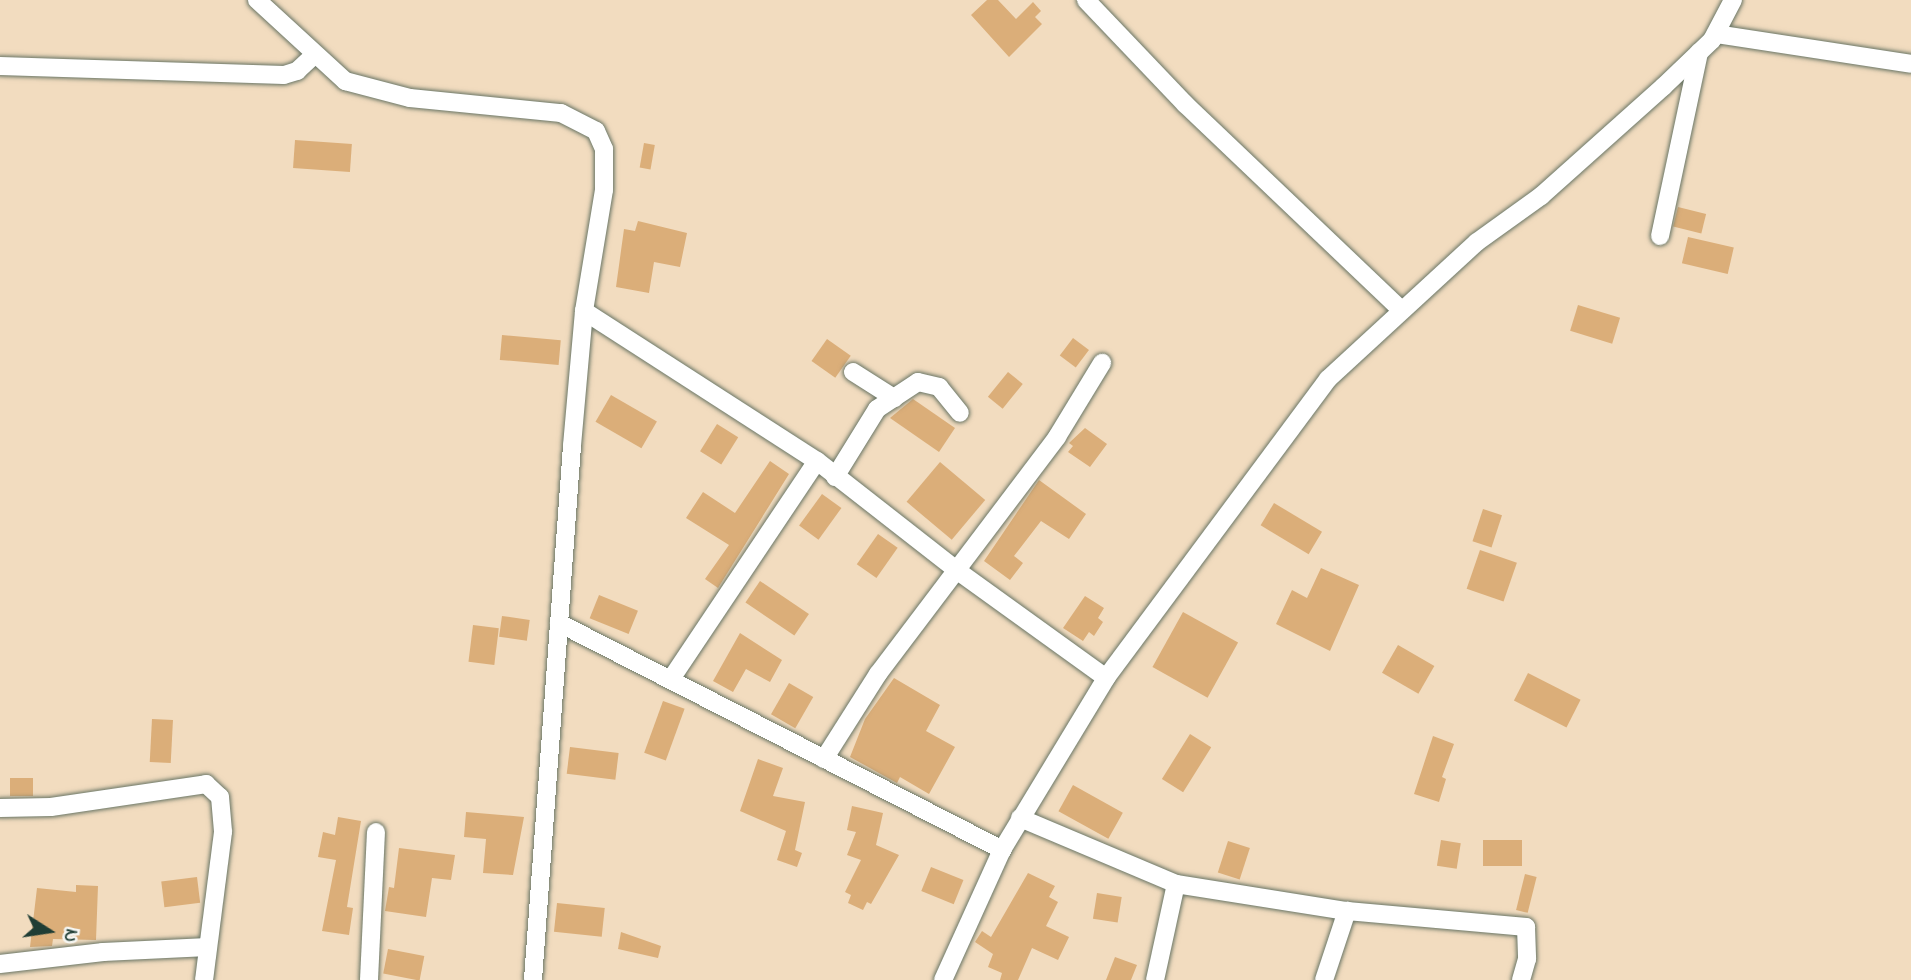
<!DOCTYPE html>
<style>
body{margin:0}
#map{position:relative;width:1911px;height:980px;overflow:hidden;background:#f2dcbf;font-family:"Indie Flower",sans-serif}
div>[style]{position:absolute}
[style*='--x']{left:calc(var(--x)*1px);top:calc(var(--y)*1px);width:calc(var(--w)*1px);rotate:calc(var(--a)*1deg)}
.building>*{inset:0;background:#dbae79;transform-origin:0 0}
.roads{filter:drop-shadow(0 0 2px #697565) drop-shadow(0 0 2px #697565)}
.minor>*{height:18px;margin:-9px;padding:0 9px;transform-origin:9px;border-radius:9px;background:#fff}
span{translate:-50% -50%;white-space:nowrap;text-align:center;line-height:1.15;-webkit-text-stroke:5px #f6f6f2;paint-order:stroke}
.north{position:absolute;left:14px;top:896px;width:70px;height:70px;-webkit-text-stroke:5px #f6f6f2;paint-order:stroke;rotate:102deg;font-size:19px;font-weight:700;line-height:28px;text-align:center;color:#1f3d34}
.north::after{content:'';display:block;margin:auto;width:24px;height:32px;background:#1f3d34;clip-path:polygon(50% 0,100% 100%,50% 72%,0 100%)}
</style>
<div id="map">
<div class="building">
<div style="clip-path:polygon(987px 0,998px 0,1016px 19px,1033px 2px,1041px 11px,1035px 17px,1042px 24px,1009px 57px,971px 15px)"></div>
<div style="left:295px;top:140px;width:57px;height:28px;rotate:4deg"></div>
<div style="left:644px;top:143px;width:11px;height:25px;rotate:10deg"></div>
<div style="left:1678px;top:207px;width:29px;height:20px;rotate:14deg"></div>
<div style="clip-path:polygon(638px 221px,687px 233px,680px 267px,654px 262px,649px 293px,616px 287px,624px 229px,635px 231px)"></div>
<div style="left:1688px;top:237px;width:47px;height:27px;rotate:13deg"></div>
<div style="left:1578px;top:305px;width:44px;height:27px;rotate:17deg"></div>
<div style="left:502px;top:335px;width:59px;height:25px;rotate:5deg"></div>
<div style="left:1073px;top:338px;width:20px;height:22px;rotate:37deg"></div>
<div style="left:827px;top:339px;width:29px;height:27px;rotate:35deg"></div>
<div style="left:1008px;top:372px;width:19px;height:32px;rotate:39deg"></div>
<div style="left:611px;top:395px;width:53px;height:31px;rotate:30deg"></div>
<div style="clip-path:polygon(913px 399px,955px 428px,939px 452px,890px 418px)"></div>
<div style="left:717px;top:424px;width:25px;height:32px;rotate:32deg"></div>
<div style="clip-path:polygon(1085px 428px,1107px 444px,1090px 467px,1068px 452px,1073px 446px,1069px 443px)"></div>
<div style="clip-path:polygon(770px 461px,789px 474px,718px 588px,705px 579px,729px 545px,686px 518px,703px 492px,735px 513px)"></div>
<div style="left:940px;top:462px;width:59px;height:52px;rotate:40deg"></div>
<div style="clip-path:polygon(1039px 480px,1086px 514px,1069px 539px,1041px 521px,1014px 556px,1023px 563px,1010px 580px,984px 561px)"></div>
<div style="left:822px;top:494px;width:24px;height:39px;rotate:36deg"></div>
<div style="left:1274px;top:503px;width:56px;height:26px;rotate:31deg"></div>
<div style="left:1483px;top:509px;width:20px;height:34px;rotate:18deg"></div>
<div style="left:878px;top:534px;width:24px;height:37px;rotate:35deg"></div>
<div style="left:1480px;top:550px;width:39px;height:41px;rotate:19deg"></div>
<div style="clip-path:polygon(1321px 568px,1359px 585px,1330px 651px,1276px 624px,1292px 590px,1307px 598px)"></div>
<div style="left:760px;top:581px;width:59px;height:26px;rotate:34deg"></div>
<div style="left:599px;top:595px;width:42px;height:25px;rotate:22deg"></div>
<div style="clip-path:polygon(1085px 596px,1104px 608px,1098px 618px,1103px 622px,1094px 636px,1089px 632px,1083px 641px,1063px 628px)"></div>
<div style="left:1183px;top:612px;width:63px;height:63px;rotate:29deg"></div>
<div style="left:502px;top:616px;width:28px;height:21px;rotate:8deg"></div>
<div style="left:473px;top:625px;width:26px;height:37px;rotate:7deg"></div>
<div style="clip-path:polygon(740px 633px,782px 660px,770px 682px,746px 669px,733px 692px,713px 681px)"></div>
<div style="left:1398px;top:645px;width:42px;height:32px;rotate:30deg"></div>
<div style="left:1528px;top:673px;width:59px;height:31px;rotate:27deg"></div>
<div style="clip-path:polygon(894px 678px,940px 705px,926px 731px,955px 747px,929px 794px,900px 777px,897px 783px,850px 757px,865px 719px)"></div>
<div style="left:789px;top:683px;width:28px;height:36px;rotate:30deg"></div>
<div style="left:663px;top:701px;width:23px;height:55px;rotate:20deg"></div>
<div style="left:152px;top:719px;width:21px;height:43px;rotate:3deg"></div>
<div style="left:1190px;top:734px;width:25px;height:53px;rotate:32deg"></div>
<div style="clip-path:polygon(1433px 736px,1454px 744px,1442px 777px,1446px 779px,1439px 802px,1414px 794px)"></div>
<div style="left:570px;top:747px;width:49px;height:27px;rotate:7deg"></div>
<div style="clip-path:polygon(758px 759px,783px 768px,773px 796px,805px 802px,795px 850px,802px 853px,797px 867px,777px 860px,786px 831px,740px 811px)"></div>
<div style="left:10px;top:778px;width:23px;height:18px"></div>
<div style="left:1073px;top:785px;width:57px;height:30px;rotate:29deg"></div>
<div style="clip-path:polygon(852px 806px,883px 813px,876px 845px,899px 855px,871px 904px,867px 902px,863px 910px,848px 903px,851px 895px,845px 892px,861px 860px,847px 855px,856px 832px,847px 830px)"></div>
<div style="clip-path:polygon(466px 812px,524px 817px,513px 875px,483px 873px,486px 839px,464px 837px)"></div>
<div style="clip-path:polygon(338px 817px,361px 821px,347px 907px,353px 908px,349px 935px,322px 931px,336px 860px,318px 857px,323px 832px,335px 835px)"></div>
<div style="left:1441px;top:840px;width:20px;height:26px;rotate:9deg"></div>
<div style="left:1522px;top:840px;width:26px;height:39px;rotate:90deg"></div>
<div style="left:1228px;top:841px;width:23px;height:33px;rotate:18deg"></div>
<div style="clip-path:polygon(399px 848px,455px 855px,451px 880px,432px 878px,426px 917px,385px 911px,389px 887px,394px 888px)"></div>
<div style="left:931px;top:867px;width:35px;height:26px;rotate:22deg"></div>
<div style="clip-path:polygon(1028px 873px,1055px 886px,1049px 897px,1058px 902px,1046px 926px,1069px 937px,1058px 960px,1032px 948px,1018px 980px,1000px 980px,1002px 973px,988px 967px,993px 954px,975px 942px,982px 931px,991px 937px)"></div>
<div style="left:1525px;top:874px;width:12px;height:37px;rotate:14deg"></div>
<div style="left:197px;top:877px;width:26px;height:36px;rotate:83deg"></div>
<div style="clip-path:polygon(76px 885px,98px 886px,96px 940px,53px 939px,52px 946px,30px 947px,37px 888px,76px 892px)"></div>
<div style="left:1097px;top:893px;width:25px;height:26px;rotate:9deg"></div>
<div style="left:557px;top:903px;width:48px;height:29px;rotate:6deg"></div>
<div style="clip-path:polygon(621px 932px,661px 946px,658px 958px,618px 949px)"></div>
<div style="left:388px;top:949px;width:37px;height:25px;rotate:11deg"></div>
<div style="clip-path:polygon(1115px 957px,1137px 965px,1131px 980px,1106px 980px)"></div>
</div>
<div class="roads">
<div class="minor">
<div style="--x:257;--y:0;--w:120;--a:42.6"></div>
<div style="--x:345;--y:81;--w:67;--a:14.7"></div>
<div style="--x:410;--y:98;--w:152;--a:5.7"></div>
<div style="--x:561;--y:113;--w:39;--a:27"></div>
<div style="--x:596;--y:131;--w:20;--a:66"></div>
<div style="--x:604;--y:149;--w:41;--a:90"></div>
<div style="--x:604;--y:190;--w:123;--a:99.4"></div>
<div style="--x:584;--y:311;--w:136;--a:95.1"></div>
<div style="--x:572;--y:446;--w:535;--a:94.18"></div>
<div style="--x:1086;--y:0;--w:144;--a:46.4"></div>
<div style="--x:1185;--y:104;--w:298;--a:43.6"></div>
<div style="--x:1716;--y:34;--w:197;--a:8.7"></div>
<div style="--x:0;--y:66;--w:284;--a:1.8"></div>
<div style="--x:284;--y:75;--w:14;--a:-17"></div>
<div style="--x:297;--y:71;--w:22;--a:-43"></div>
<div style="--x:1660;--y:236;--w:188;--a:-78"></div>
<div style="--x:584;--y:311;--w:277;--a:32.8"></div>
<div style="--x:817;--y:461;--w:175;--a:38"></div>
<div style="--x:955;--y:569;--w:186;--a:35.8"></div>
<div style="--x:853;--y:372;--w:49;--a:32.4"></div>
<div style="--x:835;--y:477;--w:80;--a:-58.3"></div>
<div style="--x:877;--y:409;--w:49;--a:-33.4"></div>
<div style="--x:918;--y:382;--w:22;--a:13"></div>
<div style="--x:939;--y:387;--w:33;--a:51"></div>
<div style="--x:559;--y:623;--w:498;--a:27.1"></div>
<div style="--x:671;--y:679;--w:262;--a:-56.2"></div>
<div style="--x:824;--y:759;--w:101;--a:-57.6"></div>
<div style="--x:878;--y:674;--w:297;--a:-52.9"></div>
<div style="--x:1057;--y:437;--w:87;--a:-58.7"></div>
<div style="--x:0;--y:808;--w:51;--a:-1.1"></div>
<div style="--x:51;--y:807;--w:157;--a:-8.4"></div>
<div style="--x:206;--y:784;--w:19;--a:43"></div>
<div style="--x:220;--y:797;--w:35;--a:85"></div>
<div style="--x:223;--y:832;--w:149;--a:97.3"></div>
<div style="--x:1020;--y:818;--w:169;--a:22.9"></div>
<div style="--x:1176;--y:884;--w:173;--a:9"></div>
<div style="--x:1347;--y:911;--w:180;--a:5.1"></div>
<div style="--x:1526;--y:927;--w:32;--a:88"></div>
<div style="--x:1527;--y:959;--w:22;--a:106"></div>
<div style="--x:0;--y:964;--w:104;--a:-6.6"></div>
<div style="--x:103;--y:952;--w:105;--a:-2.7"></div>
<div style="--x:369;--y:980;--w:148;--a:-87.3"></div>
<div style="--x:943;--y:980;--w:143;--a:-65.6"></div>
<div style="--x:1002;--y:850;--w:201;--a:-58.8"></div>
<div style="--x:1106;--y:678;--w:372;--a:-53.4"></div>
<div style="--x:1328;--y:379;--w:202;--a:-42.6"></div>
<div style="--x:1477;--y:242;--w:79;--a:-35.7"></div>
<div style="--x:1541;--y:196;--w:164;--a:-41.8"></div>
<div style="--x:1663;--y:87;--w:68;--a:-43.8"></div>
<div style="--x:1712;--y:40;--w:45;--a:-62.3"></div>
<div style="--x:1155;--y:980;--w:98;--a:-77.7"></div>
<div style="--x:1324;--y:980;--w:73;--a:-71.6"></div>
</div>
</div>
<div class="north">N</div>
</div>
